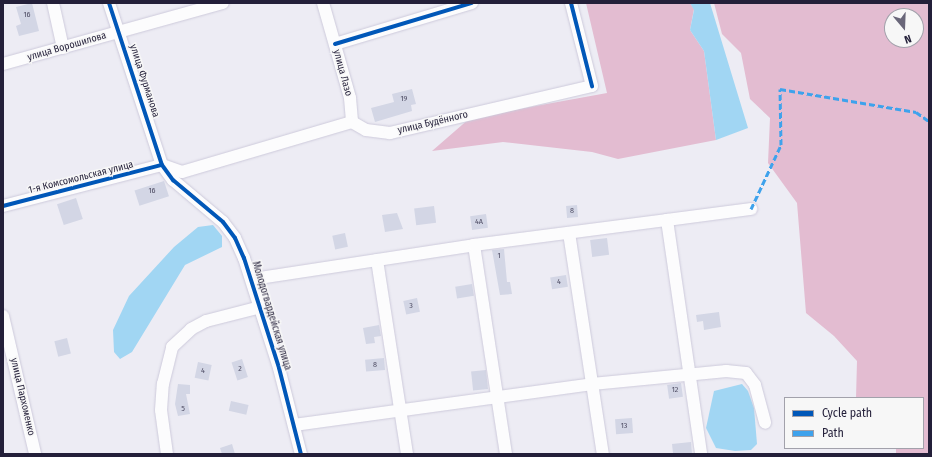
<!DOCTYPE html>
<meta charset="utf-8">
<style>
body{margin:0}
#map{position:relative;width:932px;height:457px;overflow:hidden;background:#edecf4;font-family:"Fira Sans Condensed",sans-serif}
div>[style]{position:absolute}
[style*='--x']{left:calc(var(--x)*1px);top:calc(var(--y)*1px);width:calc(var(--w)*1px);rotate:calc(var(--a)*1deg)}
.forest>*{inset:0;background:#e3bcd1}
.water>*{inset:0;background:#a1d6f3}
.building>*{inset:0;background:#d3d6e5;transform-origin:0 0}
.roads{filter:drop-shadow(0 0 1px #cdcadb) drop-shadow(0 0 1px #cdcadb)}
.minor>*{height:12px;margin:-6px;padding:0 6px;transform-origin:6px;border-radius:6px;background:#fcfcfd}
.quiet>*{height:3px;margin-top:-1.5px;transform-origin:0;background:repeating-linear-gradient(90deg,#3ea2ec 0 6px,transparent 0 9px)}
.cycleway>*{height:4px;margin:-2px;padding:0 2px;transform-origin:2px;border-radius:2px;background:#0057b8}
span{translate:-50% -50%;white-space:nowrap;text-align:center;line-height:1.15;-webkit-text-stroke:3px #f7f7f7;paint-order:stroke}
.number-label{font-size:8px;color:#4f4d64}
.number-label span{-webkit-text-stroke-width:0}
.street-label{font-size:10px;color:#231f39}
.frame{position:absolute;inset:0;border:4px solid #231f39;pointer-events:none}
.legend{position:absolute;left:784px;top:397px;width:140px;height:52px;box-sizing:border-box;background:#f7f7f7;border:1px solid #a2a1ab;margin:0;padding:5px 7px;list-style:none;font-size:12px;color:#231f39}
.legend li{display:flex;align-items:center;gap:8px;height:20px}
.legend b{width:20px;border:1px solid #a2a1ab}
.north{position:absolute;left:884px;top:8px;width:40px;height:40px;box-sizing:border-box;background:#f7f7f7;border:1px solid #a2a1ab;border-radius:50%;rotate:161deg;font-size:11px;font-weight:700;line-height:16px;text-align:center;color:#231f39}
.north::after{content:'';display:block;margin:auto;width:14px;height:18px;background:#6a677a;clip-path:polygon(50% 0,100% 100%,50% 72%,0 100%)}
</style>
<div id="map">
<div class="forest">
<div style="clip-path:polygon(586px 3px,690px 3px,694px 9px,690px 30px,704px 51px,716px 140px,618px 159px,592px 152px,503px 142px,432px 151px,470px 118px,607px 93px)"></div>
<div style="clip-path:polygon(evenodd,714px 3px,929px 3px,929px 454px,896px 454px,896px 448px,923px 448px,923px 398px,856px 398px,857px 361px,834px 336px,806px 313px,797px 203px,768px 163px,770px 118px,750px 99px,741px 53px,722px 34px,714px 3px,892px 16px,916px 16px,916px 40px,892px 40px,892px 16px)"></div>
</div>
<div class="water">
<div style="clip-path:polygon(690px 3px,710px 3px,748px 128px,716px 140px,704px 51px,690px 30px,694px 10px)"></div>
<div style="clip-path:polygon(213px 225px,222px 236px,222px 247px,185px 265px,132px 352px,120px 359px,114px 352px,113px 330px,129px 296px,174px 247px,198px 227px)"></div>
<div style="clip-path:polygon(742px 384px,748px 391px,754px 408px,757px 444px,751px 450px,735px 451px,716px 448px,706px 428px,714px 391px)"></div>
</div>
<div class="building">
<div style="clip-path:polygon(32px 3px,39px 31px,19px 36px,16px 26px,21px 24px,16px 7px)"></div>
<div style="clip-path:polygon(412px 89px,416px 104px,411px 105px,412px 111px,375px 122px,371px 108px,394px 102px,392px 94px)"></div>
<div style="left:164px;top:181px;width:16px;height:31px;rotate:72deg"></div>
<div style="left:76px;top:198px;width:22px;height:20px;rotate:72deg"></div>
<div style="left:577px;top:205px;width:12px;height:11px;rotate:85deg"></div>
<div style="left:434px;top:206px;width:17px;height:20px;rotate:83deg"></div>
<div style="clip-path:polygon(397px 213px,403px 229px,385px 232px,382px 215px)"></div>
<div style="left:486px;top:214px;width:14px;height:16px;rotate:82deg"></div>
<div style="left:345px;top:233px;width:14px;height:13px;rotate:78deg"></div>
<div style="left:607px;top:238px;width:17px;height:17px;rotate:83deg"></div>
<div style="clip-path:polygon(504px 249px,507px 282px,510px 282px,512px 294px,500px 295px,492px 250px)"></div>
<div style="left:566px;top:275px;width:12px;height:16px;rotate:81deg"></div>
<div style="left:472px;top:284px;width:12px;height:17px;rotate:81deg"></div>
<div style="left:417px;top:298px;width:14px;height:14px;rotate:78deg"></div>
<div style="clip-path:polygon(719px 312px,721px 327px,704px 330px,703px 321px,697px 322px,696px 315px)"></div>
<div style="clip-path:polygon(379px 325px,381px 336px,374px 337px,375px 343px,366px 344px,363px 328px)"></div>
<div style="left:67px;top:338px;width:16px;height:13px;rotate:76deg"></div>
<div style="left:384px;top:358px;width:12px;height:19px;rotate:85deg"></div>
<div style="left:242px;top:359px;width:19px;height:11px;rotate:72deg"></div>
<div style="left:198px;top:362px;width:14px;height:16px;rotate:12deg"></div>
<div style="left:486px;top:370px;width:19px;height:15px;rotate:84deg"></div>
<div style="left:681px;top:383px;width:14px;height:14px;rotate:82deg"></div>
<div style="clip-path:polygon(178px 384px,190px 385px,190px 394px,186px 394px,190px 414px,178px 416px,175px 404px)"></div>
<div style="left:231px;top:401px;width:18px;height:10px;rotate:13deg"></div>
<div style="left:632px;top:418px;width:15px;height:17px;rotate:86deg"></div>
<div style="clip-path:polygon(691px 442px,692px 454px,673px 453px,672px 444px)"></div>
<div style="clip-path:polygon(232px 444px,235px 454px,222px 454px,220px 448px)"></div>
</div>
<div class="roads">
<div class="minor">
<div style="--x:53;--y:3;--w:46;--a:77.5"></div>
<div style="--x:109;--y:3;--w:170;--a:71.9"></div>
<div style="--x:162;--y:165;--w:19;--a:54"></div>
<div style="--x:173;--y:180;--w:65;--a:40"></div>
<div style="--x:223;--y:222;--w:20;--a:53"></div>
<div style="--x:235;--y:238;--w:22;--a:66"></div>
<div style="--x:244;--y:258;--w:115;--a:72.3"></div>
<div style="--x:279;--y:368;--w:89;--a:75.7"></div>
<div style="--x:323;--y:3;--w:99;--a:74.1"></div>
<div style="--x:350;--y:98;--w:24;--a:85"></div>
<div style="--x:335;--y:44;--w:143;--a:-16.7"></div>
<div style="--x:3;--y:64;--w:228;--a:-15.5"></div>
<div style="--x:162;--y:165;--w:21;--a:19"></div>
<div style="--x:182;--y:172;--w:177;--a:-16.4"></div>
<div style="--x:352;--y:122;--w:16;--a:30"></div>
<div style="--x:366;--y:130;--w:24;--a:7"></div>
<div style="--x:390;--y:133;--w:207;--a:-13.1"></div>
<div style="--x:592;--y:86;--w:86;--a:-104.2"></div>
<div style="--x:3;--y:206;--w:164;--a:-14.5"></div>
<div style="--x:667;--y:220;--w:85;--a:-7.5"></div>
<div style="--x:569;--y:233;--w:224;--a:81.3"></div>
<div style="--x:474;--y:245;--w:211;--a:81.3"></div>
<div style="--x:377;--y:260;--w:196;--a:81.2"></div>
<div style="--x:253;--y:279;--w:224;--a:-8.7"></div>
<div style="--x:474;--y:245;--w:195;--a:-7.4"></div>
<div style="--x:667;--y:220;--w:236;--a:81.7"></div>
<div style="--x:3;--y:316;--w:142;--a:76.9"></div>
<div style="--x:294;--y:425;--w:301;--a:-7.8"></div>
<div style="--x:592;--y:384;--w:135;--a:-5.5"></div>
<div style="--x:726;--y:371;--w:20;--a:6"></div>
<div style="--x:746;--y:373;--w:15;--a:53"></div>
<div style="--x:755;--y:385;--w:39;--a:75"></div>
<div style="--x:167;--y:454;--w:44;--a:-97.8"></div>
<div style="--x:161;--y:410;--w:26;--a:-86"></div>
<div style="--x:163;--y:384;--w:38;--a:-76"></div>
<div style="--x:172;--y:347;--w:26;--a:-43"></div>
<div style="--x:191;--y:329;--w:17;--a:-28"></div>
<div style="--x:206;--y:321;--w:57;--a:-14.3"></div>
</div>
</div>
<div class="quiet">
<div style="--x:751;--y:209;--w:71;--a:-64.9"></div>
<div style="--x:781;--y:145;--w:56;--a:-91"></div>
<div style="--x:780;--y:89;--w:138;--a:9.6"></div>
<div style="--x:916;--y:112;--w:16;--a:35"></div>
</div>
<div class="cycleway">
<div style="--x:109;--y:3;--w:170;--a:71.9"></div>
<div style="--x:162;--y:165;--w:19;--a:54"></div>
<div style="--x:173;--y:180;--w:65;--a:40"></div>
<div style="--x:223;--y:222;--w:20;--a:53"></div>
<div style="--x:235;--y:238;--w:22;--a:66"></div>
<div style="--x:244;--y:258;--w:115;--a:72.3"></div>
<div style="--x:279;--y:368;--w:89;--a:75.7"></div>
<div style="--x:571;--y:3;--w:86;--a:75.8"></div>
<div style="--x:335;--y:44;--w:143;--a:-16.7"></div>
<div style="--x:3;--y:206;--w:164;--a:-14.5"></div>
</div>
<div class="number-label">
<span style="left:27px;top:15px">16</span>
<span style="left:404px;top:99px">19</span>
<span style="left:152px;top:191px">16</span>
<span style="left:572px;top:211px">8</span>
<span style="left:479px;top:222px">4А</span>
<span style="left:499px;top:256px">1</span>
<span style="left:559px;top:282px">4</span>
<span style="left:411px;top:306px">3</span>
<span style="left:375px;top:365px">8</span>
<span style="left:240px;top:369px">2</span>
<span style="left:203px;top:371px">4</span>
<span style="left:675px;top:390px">12</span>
<span style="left:183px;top:409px">5</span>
<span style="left:624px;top:426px">13</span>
</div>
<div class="street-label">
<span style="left:67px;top:47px;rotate:-16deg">улица Ворошилова</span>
<span style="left:342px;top:73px;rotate:75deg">улица Лазо</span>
<span style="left:144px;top:81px;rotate:72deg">улица Фурманова</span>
<span style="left:433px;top:123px;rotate:-13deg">улица Будённого</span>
<span style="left:81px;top:178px;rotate:-14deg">1-я Комсомольская улица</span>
<span style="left:271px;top:316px;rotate:73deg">Молодогвардейская улица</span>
<span style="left:22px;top:397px;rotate:77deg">улица Пархоменко</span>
</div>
<div class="frame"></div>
<ul class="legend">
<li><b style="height:5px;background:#0057b8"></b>Cycle path</li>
<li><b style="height:5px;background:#3ea2ec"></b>Path</li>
</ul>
<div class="north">N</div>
</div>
